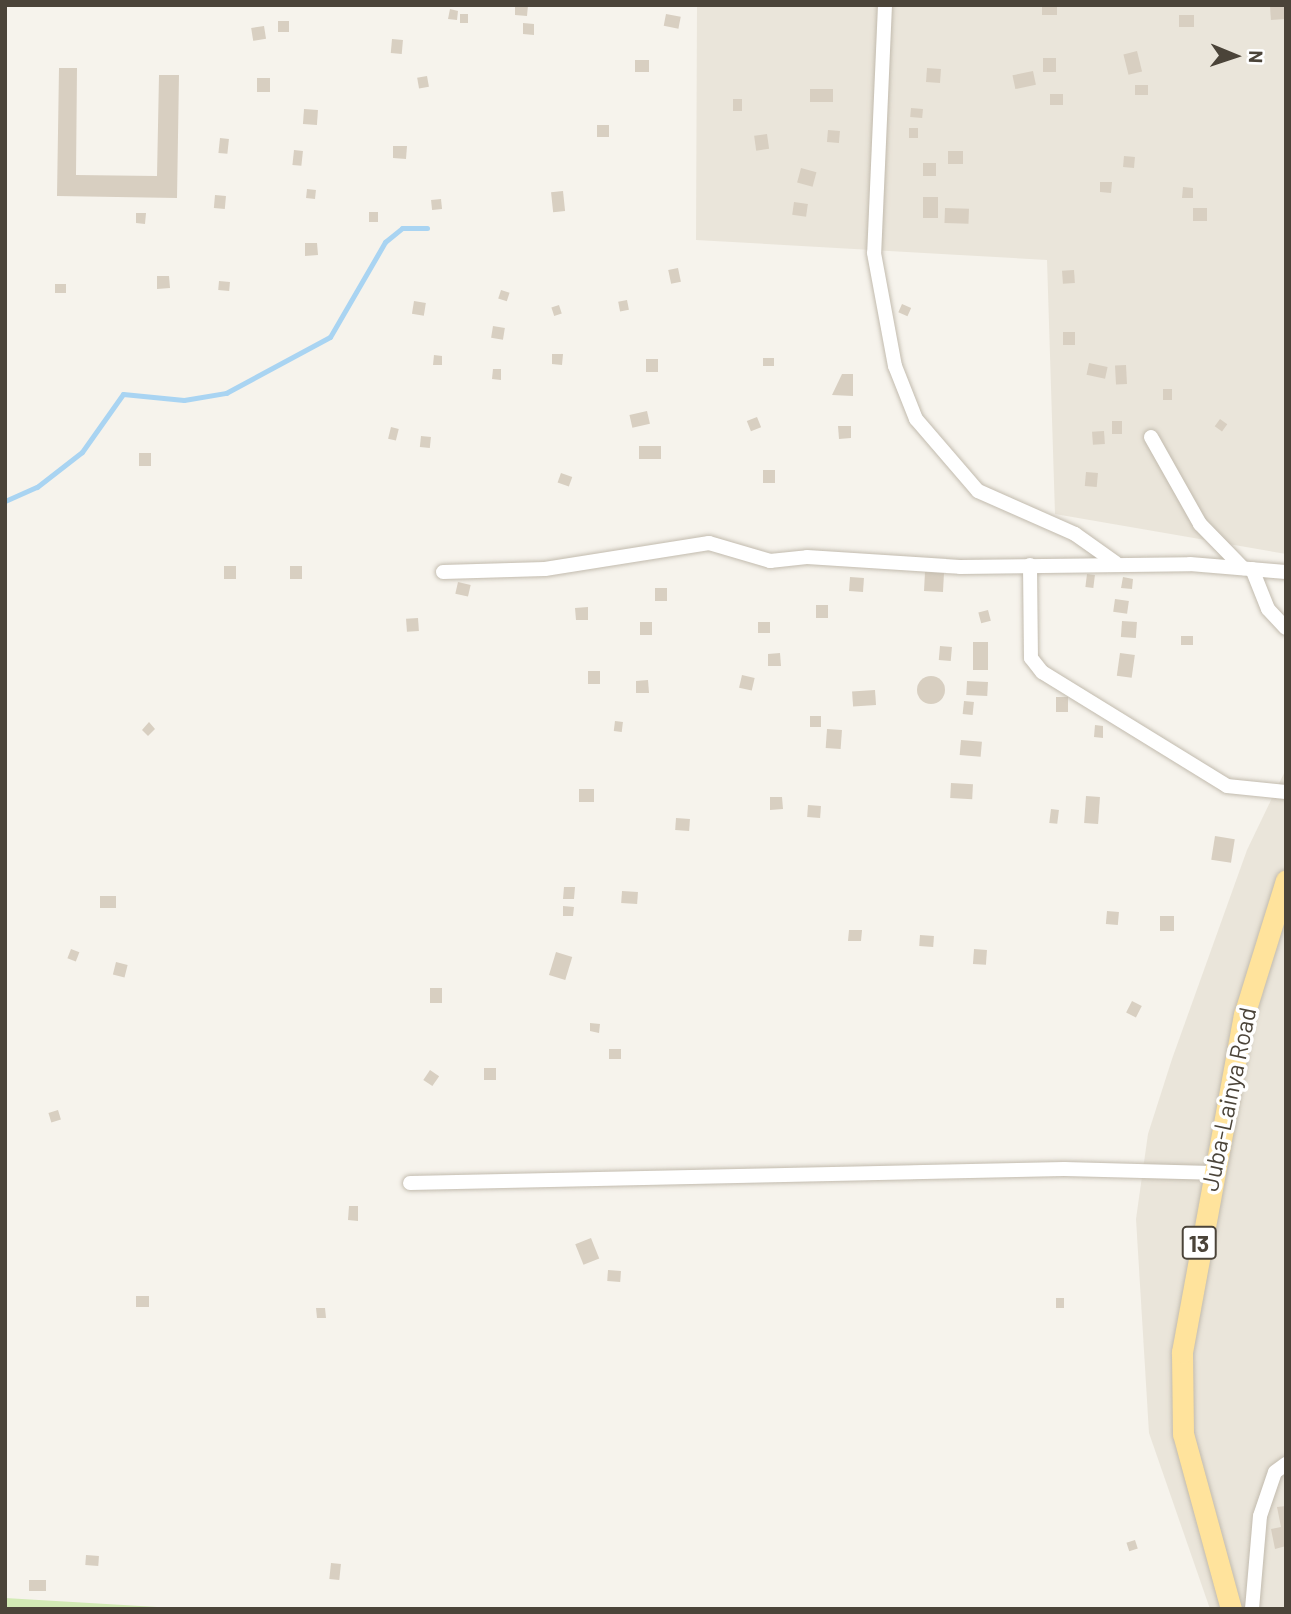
<!DOCTYPE html>
<style>
body{margin:0}
#map{position:relative;width:1291px;height:1614px;overflow:hidden;background:#f6f3ec;font-family:Barlow,sans-serif}
div>[style]{position:absolute}
[style*='--x']{left:calc(var(--x)*1px);top:calc(var(--y)*1px);width:calc(var(--w)*1px);rotate:calc(var(--a)*1deg)}
.residential>*{inset:0;background:#eae5da}
.green>*{inset:0;background:#d2eab5}
.stream>*{height:5px;margin:-2.5px;padding:0 2.5px;transform-origin:2.5px;border-radius:2.5px;background:#a9d4f2}
.building>*{inset:0;background:#d8cfc1;transform-origin:0 0}
.round{border-radius:50%}
.roads{filter:drop-shadow(0 0 2px #c2bbae) drop-shadow(0 0 2px #c2bbae)}
.street>*{height:14px;margin:-7px;padding:0 7px;transform-origin:7px;border-radius:7px;background:#fff}
.primary>*{height:21px;margin:-10.5px;padding:0 10.5px;transform-origin:10.5px;border-radius:10.5px;background:#ffe39c}
span{translate:-50% -50%;white-space:nowrap;text-align:center;line-height:1.15;-webkit-text-stroke:7px #fff;paint-order:stroke}
.shield-label span{padding:2px 5px;background:#fff;border:2px solid;border-radius:5px;-webkit-text-stroke-width:0}
.shield-label{font-size:23px;color:#4b4439;font-weight:700}
.street-label{font-size:24px;color:#4b4439}
.frame{position:absolute;inset:0;border:7px solid #4b4439;pointer-events:none}
.north{position:absolute;left:1200px;top:21px;width:70px;height:70px;-webkit-text-stroke:5px #fff;paint-order:stroke;rotate:92deg;font-size:19px;font-weight:700;line-height:28px;text-align:center;color:#4b4439}
.north::after{content:'';display:block;margin:auto;width:24px;height:32px;background:#4b4439;clip-path:polygon(50% 0,100% 100%,50% 72%,0 100%)}
</style>
<div id="map">
<div class="residential">
<div style="clip-path:polygon(697px 5px,1286px 5px,1286px 554px,1055px 514px,1047px 260px,696px 240px)"></div>
<div style="clip-path:polygon(1286px 769px,1286px 1609px,1210px 1609px,1149px 1433px,1136px 1219px,1148px 1134px,1172px 1059px,1247px 850px)"></div>
</div>
<div class="green">
<div style="clip-path:polygon(5px 1598px,191px 1609px,5px 1609px)"></div>
</div>
<div class="stream">
<div style="--x:5;--y:501;--w:35;--a:-24"></div>
<div style="--x:37;--y:487;--w:57;--a:-37.9"></div>
<div style="--x:82;--y:452;--w:71;--a:-54.7"></div>
<div style="--x:123;--y:394;--w:61;--a:5.6"></div>
<div style="--x:184;--y:400;--w:43;--a:-9.5"></div>
<div style="--x:226;--y:393;--w:118;--a:-28.3"></div>
<div style="--x:330;--y:337;--w:110;--a:-59.9"></div>
<div style="--x:385;--y:242;--w:22;--a:-39"></div>
<div style="--x:402;--y:228;--w:25;--a:0"></div>
</div>
<div class="building">
<div style="clip-path:polygon(515px 5px,528px 5px,527px 16px,515px 15px)"></div>
<div style="left:1042px;top:5px;width:15px;height:10px"></div>
<div style="left:1284px;top:6px;width:13px;height:14px;rotate:86deg"></div>
<div style="clip-path:polygon(450px 9px,458px 11px,457px 20px,448px 19px)"></div>
<div style="left:460px;top:14px;width:8px;height:9px"></div>
<div style="left:666px;top:14px;width:15px;height:12px;rotate:11deg"></div>
<div style="left:1179px;top:15px;width:15px;height:12px"></div>
<div style="left:278px;top:21px;width:11px;height:11px"></div>
<div style="clip-path:polygon(523px 23px,534px 24px,534px 35px,523px 34px)"></div>
<div style="left:264px;top:26px;width:13px;height:13px;rotate:81deg"></div>
<div style="left:392px;top:39px;width:11px;height:14px;rotate:5deg"></div>
<div style="left:1137px;top:51px;width:21px;height:14px;rotate:76deg"></div>
<div style="left:1043px;top:58px;width:13px;height:14px"></div>
<div style="left:635px;top:60px;width:14px;height:12px"></div>
<div style="clip-path:polygon(59px 68px,77px 68px,76px 175px,157px 176px,159px 75px,179px 75px,177px 198px,57px 196px)"></div>
<div style="left:927px;top:68px;width:14px;height:14px;rotate:4deg"></div>
<div style="left:1033px;top:71px;width:14px;height:21px;rotate:78deg"></div>
<div style="left:427px;top:76px;width:11px;height:10px;rotate:80deg"></div>
<div style="left:257px;top:78px;width:13px;height:14px"></div>
<div style="left:1135px;top:85px;width:13px;height:10px"></div>
<div style="left:810px;top:89px;width:23px;height:13px"></div>
<div style="left:1050px;top:94px;width:13px;height:11px"></div>
<div style="left:733px;top:99px;width:9px;height:12px"></div>
<div style="left:911px;top:108px;width:12px;height:9px;rotate:5deg"></div>
<div style="left:304px;top:109px;width:14px;height:15px;rotate:4deg"></div>
<div style="left:597px;top:125px;width:12px;height:12px"></div>
<div style="left:909px;top:128px;width:9px;height:10px"></div>
<div style="left:828px;top:130px;width:12px;height:12px;rotate:5deg"></div>
<div style="left:767px;top:134px;width:15px;height:13px;rotate:82deg"></div>
<div style="left:220px;top:138px;width:9px;height:15px;rotate:6deg"></div>
<div style="clip-path:polygon(393px 146px,407px 146px,406px 159px,393px 158px)"></div>
<div style="left:294px;top:150px;width:9px;height:15px;rotate:6deg"></div>
<div style="left:948px;top:151px;width:15px;height:13px"></div>
<div style="left:1124px;top:156px;width:11px;height:11px;rotate:5deg"></div>
<div style="left:923px;top:163px;width:13px;height:13px"></div>
<div style="left:801px;top:168px;width:16px;height:15px;rotate:15deg"></div>
<div style="clip-path:polygon(1100px 182px,1112px 182px,1111px 193px,1100px 192px)"></div>
<div style="clip-path:polygon(1183px 187px,1193px 188px,1193px 198px,1182px 198px)"></div>
<div style="left:307px;top:189px;width:9px;height:9px;rotate:6deg"></div>
<div style="left:563px;top:191px;width:20px;height:12px;rotate:84deg"></div>
<div style="left:215px;top:195px;width:11px;height:13px;rotate:5deg"></div>
<div style="left:923px;top:197px;width:15px;height:21px"></div>
<div style="left:441px;top:199px;width:10px;height:10px;rotate:84deg"></div>
<div style="left:794px;top:202px;width:14px;height:13px;rotate:8deg"></div>
<div style="left:945px;top:208px;width:24px;height:15px;rotate:2deg"></div>
<div style="left:1193px;top:208px;width:14px;height:13px"></div>
<div style="left:369px;top:212px;width:9px;height:10px"></div>
<div style="clip-path:polygon(136px 213px,146px 213px,145px 224px,136px 223px)"></div>
<div style="clip-path:polygon(305px 243px,317px 243px,318px 255px,305px 256px)"></div>
<div style="left:678px;top:268px;width:14px;height:10px;rotate:78deg"></div>
<div style="left:1074px;top:270px;width:13px;height:12px;rotate:86deg"></div>
<div style="clip-path:polygon(157px 276px,169px 276px,170px 288px,157px 289px)"></div>
<div style="left:219px;top:281px;width:11px;height:9px;rotate:5deg"></div>
<div style="left:55px;top:284px;width:11px;height:9px"></div>
<div style="left:501px;top:290px;width:9px;height:9px;rotate:18deg"></div>
<div style="left:627px;top:300px;width:10px;height:9px;rotate:79deg"></div>
<div style="left:414px;top:301px;width:12px;height:13px;rotate:9deg"></div>
<div style="left:902px;top:304px;width:10px;height:9px;rotate:24deg"></div>
<div style="left:559px;top:305px;width:9px;height:8px;rotate:72deg"></div>
<div style="left:493px;top:326px;width:12px;height:12px;rotate:9deg"></div>
<div style="left:1063px;top:332px;width:12px;height:13px"></div>
<div style="clip-path:polygon(552px 354px,563px 354px,562px 365px,552px 364px)"></div>
<div style="clip-path:polygon(434px 355px,442px 356px,442px 365px,433px 365px)"></div>
<div style="left:763px;top:358px;width:11px;height:8px"></div>
<div style="left:646px;top:359px;width:12px;height:13px"></div>
<div style="left:1089px;top:363px;width:19px;height:12px;rotate:12deg"></div>
<div style="left:1126px;top:365px;width:19px;height:11px;rotate:87deg"></div>
<div style="clip-path:polygon(493px 369px,501px 369px,501px 380px,492px 379px)"></div>
<div style="clip-path:polygon(842px 374px,853px 374px,853px 396px,832px 395px)"></div>
<div style="left:1163px;top:389px;width:9px;height:11px"></div>
<div style="left:647px;top:411px;width:13px;height:18px;rotate:77deg"></div>
<div style="left:757px;top:417px;width:11px;height:11px;rotate:68deg"></div>
<div style="left:1220px;top:419px;width:9px;height:9px;rotate:36deg"></div>
<div style="left:1112px;top:421px;width:10px;height:13px"></div>
<div style="clip-path:polygon(838px 426px,851px 426px,851px 438px,839px 439px)"></div>
<div style="left:391px;top:427px;width:8px;height:12px;rotate:14deg"></div>
<div style="left:1104px;top:431px;width:13px;height:12px;rotate:86deg"></div>
<div style="left:421px;top:436px;width:10px;height:11px;rotate:6deg"></div>
<div style="left:639px;top:446px;width:22px;height:13px"></div>
<div style="left:151px;top:453px;width:13px;height:12px;rotate:90deg"></div>
<div style="left:763px;top:470px;width:12px;height:13px"></div>
<div style="left:1086px;top:472px;width:12px;height:14px;rotate:5deg"></div>
<div style="left:561px;top:473px;width:12px;height:10px;rotate:20deg"></div>
<div style="left:224px;top:566px;width:12px;height:13px"></div>
<div style="left:290px;top:566px;width:12px;height:13px"></div>
<div style="left:925px;top:572px;width:19px;height:19px;rotate:3deg"></div>
<div style="left:1087px;top:574px;width:8px;height:13px;rotate:7deg"></div>
<div style="left:850px;top:577px;width:14px;height:14px;rotate:4deg"></div>
<div style="clip-path:polygon(1123px 577px,1133px 579px,1132px 589px,1121px 588px)"></div>
<div style="left:458px;top:582px;width:13px;height:12px;rotate:13deg"></div>
<div style="left:655px;top:588px;width:12px;height:13px"></div>
<div style="left:1115px;top:599px;width:14px;height:13px;rotate:8deg"></div>
<div style="left:816px;top:605px;width:12px;height:13px"></div>
<div style="clip-path:polygon(588px 607px,588px 620px,576px 620px,575px 608px)"></div>
<div style="left:988px;top:610px;width:11px;height:10px;rotate:75deg"></div>
<div style="left:418px;top:618px;width:13px;height:12px;rotate:86deg"></div>
<div style="left:1122px;top:621px;width:15px;height:16px;rotate:4deg"></div>
<div style="left:640px;top:622px;width:12px;height:13px"></div>
<div style="left:758px;top:622px;width:12px;height:11px"></div>
<div style="left:1181px;top:636px;width:12px;height:9px"></div>
<div style="left:973px;top:642px;width:15px;height:28px"></div>
<div style="left:940px;top:646px;width:12px;height:14px;rotate:5deg"></div>
<div style="clip-path:polygon(780px 653px,781px 666px,768px 666px,768px 654px)"></div>
<div style="left:1120px;top:653px;width:15px;height:23px;rotate:8deg"></div>
<div style="left:588px;top:671px;width:12px;height:13px"></div>
<div style="left:742px;top:675px;width:13px;height:13px;rotate:13deg"></div>
<div class="round" style="left:917px;top:676px;width:28px;height:28px"></div>
<div style="clip-path:polygon(648px 680px,649px 693px,636px 693px,636px 681px)"></div>
<div style="left:967px;top:681px;width:21px;height:14px;rotate:3deg"></div>
<div style="left:875px;top:690px;width:15px;height:23px;rotate:86deg"></div>
<div style="left:1056px;top:697px;width:12px;height:15px"></div>
<div style="left:964px;top:701px;width:10px;height:13px;rotate:6deg"></div>
<div style="left:810px;top:716px;width:11px;height:11px"></div>
<div style="left:615px;top:721px;width:8px;height:10px;rotate:7deg"></div>
<div style="clip-path:polygon(149px 722px,155px 729px,148px 736px,142px 730px)"></div>
<div style="clip-path:polygon(1095px 725px,1103px 726px,1103px 738px,1094px 737px)"></div>
<div style="left:827px;top:729px;width:15px;height:19px;rotate:4deg"></div>
<div style="left:961px;top:740px;width:21px;height:15px;rotate:5deg"></div>
<div style="left:951px;top:783px;width:22px;height:15px;rotate:3deg"></div>
<div style="left:579px;top:789px;width:15px;height:13px"></div>
<div style="left:1086px;top:796px;width:14px;height:27px;rotate:4deg"></div>
<div style="clip-path:polygon(770px 797px,782px 797px,783px 809px,770px 810px)"></div>
<div style="left:808px;top:805px;width:13px;height:12px;rotate:4deg"></div>
<div style="left:1051px;top:809px;width:8px;height:14px;rotate:7deg"></div>
<div style="left:676px;top:818px;width:14px;height:12px;rotate:4deg"></div>
<div style="left:1215px;top:836px;width:20px;height:24px;rotate:9deg"></div>
<div style="clip-path:polygon(564px 887px,575px 887px,574px 899px,563px 899px)"></div>
<div style="left:622px;top:891px;width:16px;height:12px;rotate:4deg"></div>
<div style="left:100px;top:896px;width:16px;height:12px"></div>
<div style="clip-path:polygon(563px 906px,574px 907px,573px 916px,563px 916px)"></div>
<div style="left:1107px;top:911px;width:12px;height:13px;rotate:5deg"></div>
<div style="left:1160px;top:916px;width:14px;height:15px"></div>
<div style="clip-path:polygon(849px 930px,862px 930px,861px 941px,848px 941px)"></div>
<div style="left:920px;top:935px;width:14px;height:11px;rotate:4deg"></div>
<div style="left:71px;top:949px;width:9px;height:10px;rotate:21deg"></div>
<div style="left:974px;top:949px;width:13px;height:15px;rotate:4deg"></div>
<div style="left:556px;top:952px;width:17px;height:24px;rotate:17deg"></div>
<div style="left:116px;top:962px;width:12px;height:13px;rotate:14deg"></div>
<div style="left:430px;top:988px;width:12px;height:15px"></div>
<div style="left:1132px;top:1001px;width:11px;height:13px;rotate:27deg"></div>
<div style="clip-path:polygon(590px 1023px,600px 1024px,599px 1033px,590px 1031px)"></div>
<div style="left:609px;top:1049px;width:12px;height:10px"></div>
<div style="left:484px;top:1068px;width:12px;height:12px"></div>
<div style="left:430px;top:1070px;width:11px;height:12px;rotate:34deg"></div>
<div style="left:58px;top:1110px;width:10px;height:10px;rotate:73deg"></div>
<div style="clip-path:polygon(349px 1206px,358px 1206px,358px 1221px,348px 1220px)"></div>
<div style="left:591px;top:1238px;width:22px;height:17px;rotate:68deg"></div>
<div style="left:608px;top:1270px;width:13px;height:11px;rotate:4deg"></div>
<div style="left:136px;top:1296px;width:13px;height:11px"></div>
<div style="left:1056px;top:1298px;width:8px;height:10px"></div>
<div style="clip-path:polygon(316px 1308px,325px 1308px,326px 1318px,317px 1318px)"></div>
<div style="clip-path:polygon(1286px 1506px,1286px 1546px,1275px 1549px,1271px 1529px,1281px 1527px,1277px 1507px)"></div>
<div style="left:1135px;top:1540px;width:9px;height:9px;rotate:72deg"></div>
<div style="left:86px;top:1555px;width:13px;height:10px;rotate:4deg"></div>
<div style="left:331px;top:1563px;width:10px;height:16px;rotate:6deg"></div>
<div style="left:29px;top:1580px;width:17px;height:11px"></div>
</div>
<div class="roads">
<div class="street">
<div style="--x:885;--y:5;--w:248;--a:92.5"></div>
<div style="--x:874;--y:253;--w:115;--a:79.5"></div>
<div style="--x:895;--y:366;--w:57;--a:68.4"></div>
<div style="--x:916;--y:419;--w:95;--a:49.3"></div>
<div style="--x:978;--y:491;--w:106;--a:23.9"></div>
<div style="--x:1075;--y:534;--w:50;--a:35.3"></div>
<div style="--x:1151;--y:437;--w:100;--a:60.6"></div>
<div style="--x:1200;--y:524;--w:62;--a:45.7"></div>
<div style="--x:1030;--y:565;--w:93;--a:89.4"></div>
<div style="--x:1031;--y:658;--w:18;--a:52"></div>
<div style="--x:1042;--y:672;--w:217;--a:31.6"></div>
<div style="--x:1227;--y:786;--w:59;--a:5.8"></div>
<div style="--x:1252;--y:569;--w:43;--a:68.2"></div>
<div style="--x:1268;--y:609;--w:26;--a:47"></div>
<div style="--x:443;--y:572;--w:102;--a:-1.7"></div>
<div style="--x:545;--y:569;--w:166;--a:-9"></div>
<div style="--x:709;--y:543;--w:64;--a:16.4"></div>
<div style="--x:770;--y:561;--w:37;--a:-6"></div>
<div style="--x:807;--y:557;--w:153;--a:3.7"></div>
<div style="--x:960;--y:567;--w:230;--a:-0.7"></div>
<div style="--x:1190;--y:564;--w:96;--a:4.8"></div>
<div style="--x:410;--y:1183;--w:654;--a:-1.23"></div>
<div style="--x:1064;--y:1169;--w:148;--a:1.5"></div>
<div style="--x:1252;--y:1609;--w:93;--a:-85.1"></div>
<div style="--x:1260;--y:1516;--w:46;--a:-71.2"></div>
<div style="--x:1275;--y:1472;--w:14;--a:-36"></div>
</div>
<div class="primary">
<div style="--x:1231;--y:1609;--w:181;--a:-105.3"></div>
<div style="--x:1183;--y:1434;--w:82;--a:-90.7"></div>
<div style="--x:1182;--y:1352;--w:343;--a:-79.6"></div>
<div style="--x:1244;--y:1015;--w:141;--a:-72.7"></div>
</div>
</div>
<div class="shield-label">
<span style="left:1199px;top:1243px">13</span>
</div>
<div class="street-label">
<span style="left:1228px;top:1099px;rotate:-78deg">Juba-Lainya Road</span>
</div>
<div class="frame"></div>
<div class="north">N</div>
</div>
